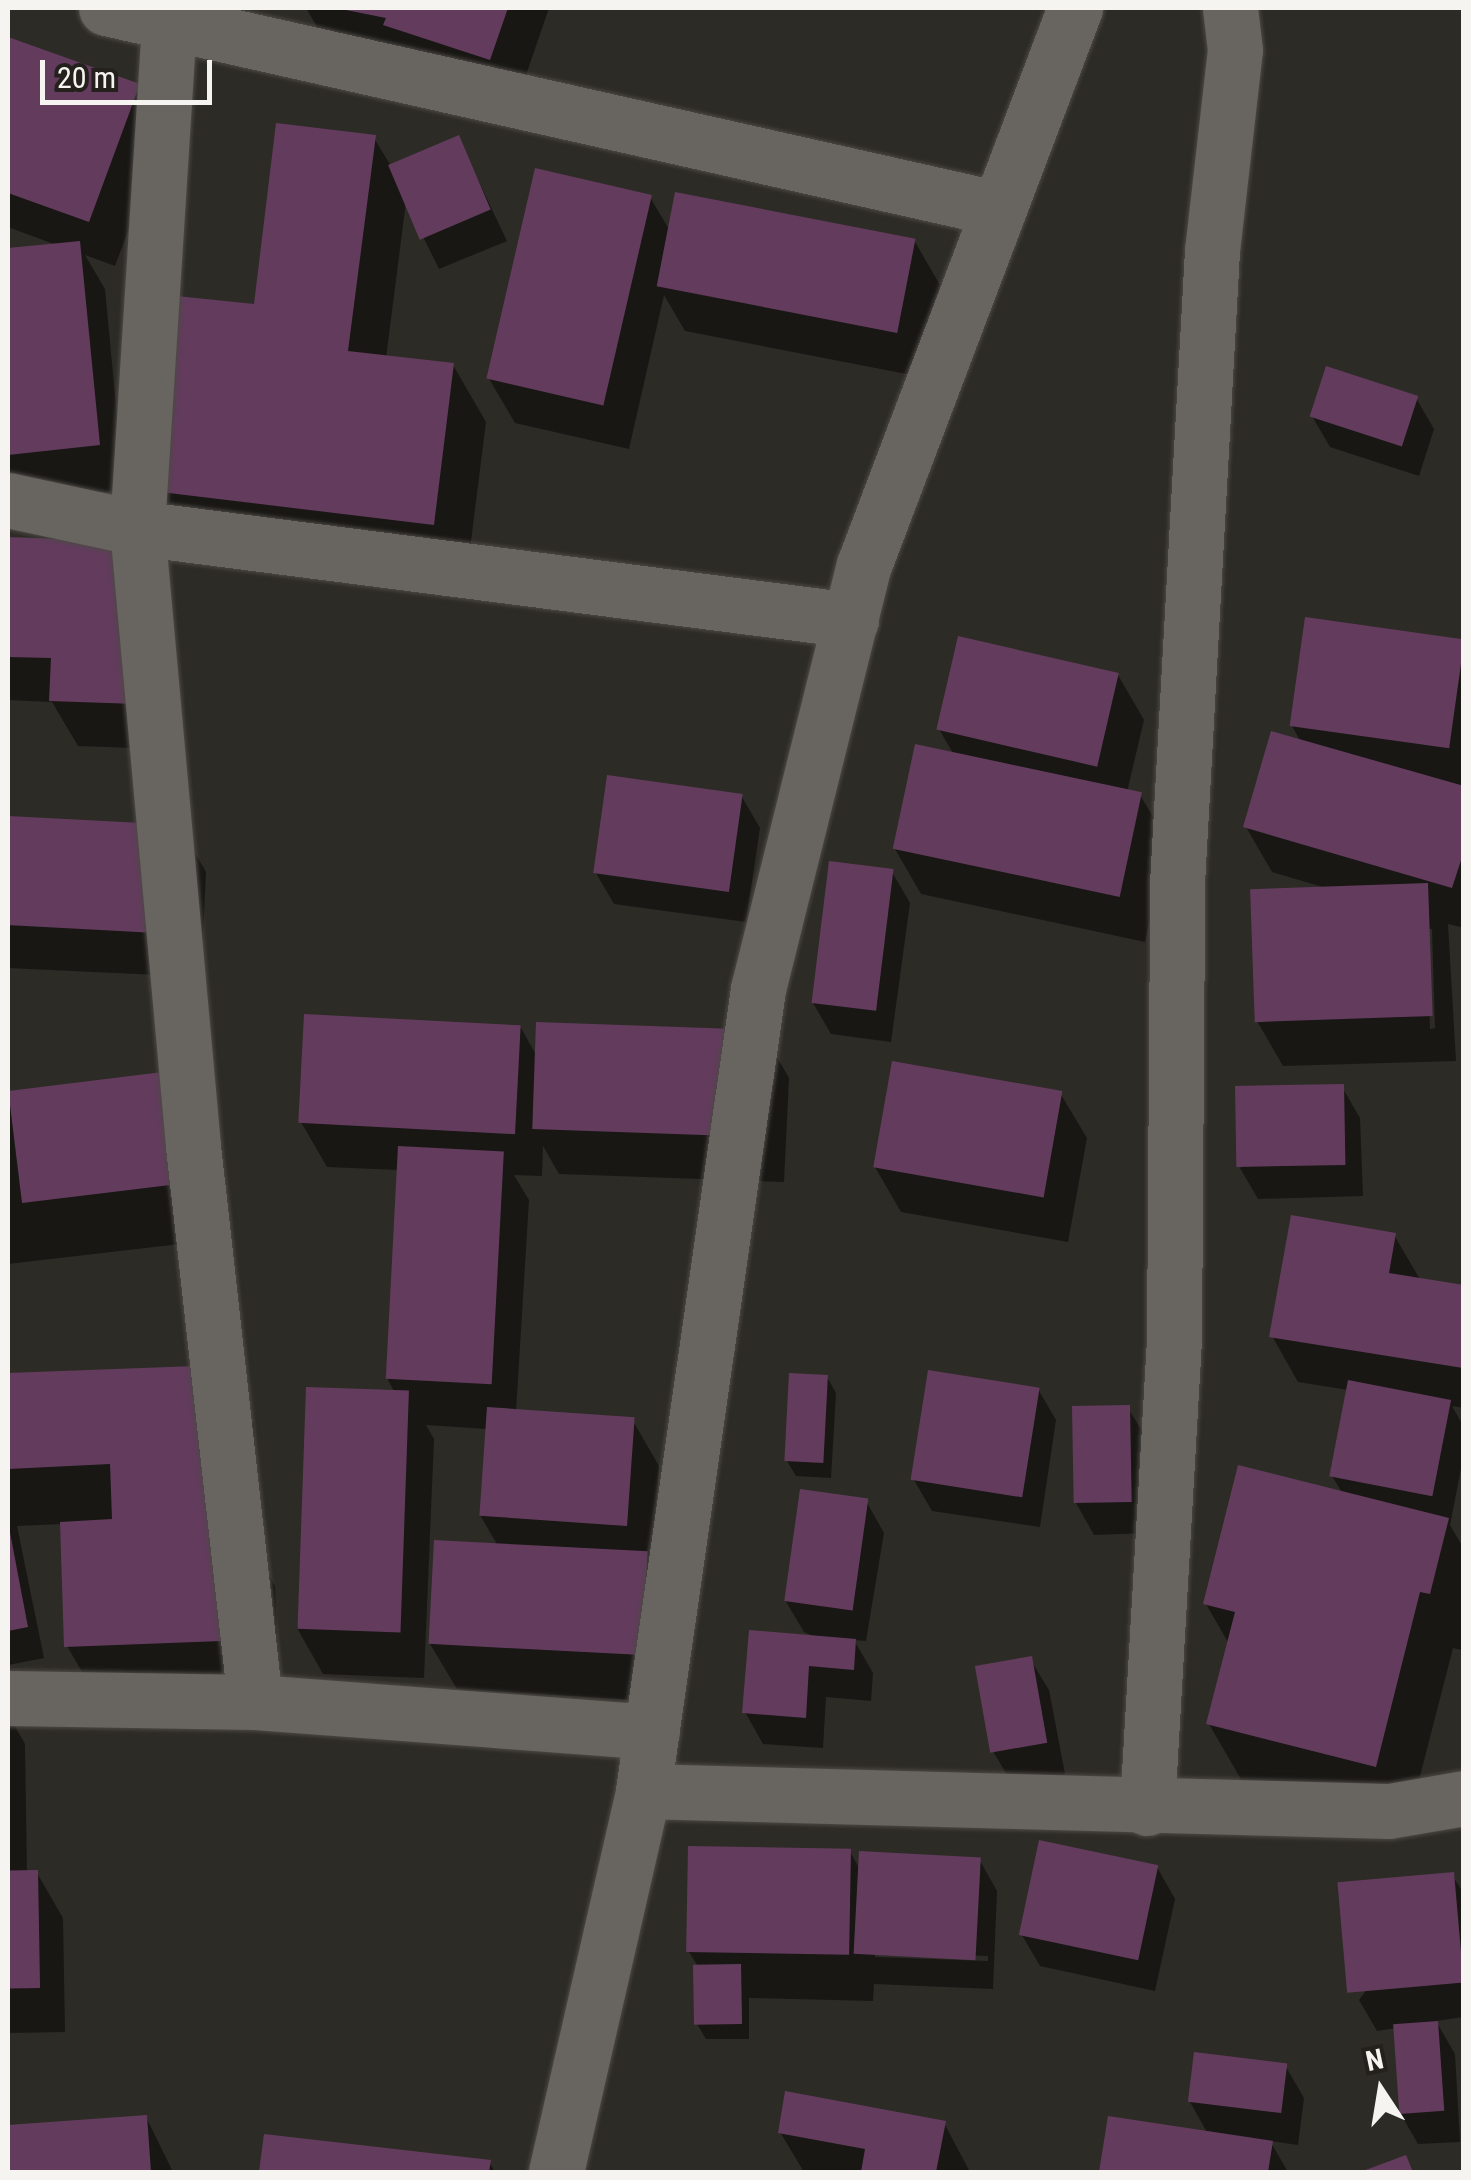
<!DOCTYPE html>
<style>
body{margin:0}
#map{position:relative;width:1471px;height:2180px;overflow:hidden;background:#2d2b26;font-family:"Roboto Condensed",sans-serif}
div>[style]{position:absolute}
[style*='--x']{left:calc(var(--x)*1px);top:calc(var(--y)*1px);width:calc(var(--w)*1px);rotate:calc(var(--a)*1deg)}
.shadow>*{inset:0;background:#0007}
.building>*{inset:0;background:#633c5d;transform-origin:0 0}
.roads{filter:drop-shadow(0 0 2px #4c4945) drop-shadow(0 0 2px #4c4945)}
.minor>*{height:55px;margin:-27.5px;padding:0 27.5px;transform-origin:27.5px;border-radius:27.5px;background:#68645f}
span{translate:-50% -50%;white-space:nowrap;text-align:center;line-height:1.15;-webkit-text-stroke:8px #24211d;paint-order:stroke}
.frame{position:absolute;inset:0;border:10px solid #f6f4f1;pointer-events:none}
.north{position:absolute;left:1331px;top:2040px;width:100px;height:100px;-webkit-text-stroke:8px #24211d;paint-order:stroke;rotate:348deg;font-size:28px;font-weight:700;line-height:40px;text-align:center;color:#f6f4f1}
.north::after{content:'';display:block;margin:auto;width:35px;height:45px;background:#f6f4f1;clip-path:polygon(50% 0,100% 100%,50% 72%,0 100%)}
.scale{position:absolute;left:40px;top:60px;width:172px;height:45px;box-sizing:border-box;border:5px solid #f6f4f1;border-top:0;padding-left:12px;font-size:30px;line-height:35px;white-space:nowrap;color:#f6f4f1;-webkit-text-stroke:8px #24211d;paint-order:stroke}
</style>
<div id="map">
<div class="shadow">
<div style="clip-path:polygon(306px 8px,549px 8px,516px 104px,330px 49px)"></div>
<div style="clip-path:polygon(8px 39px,138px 86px,165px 132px,115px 266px,85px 255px,105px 289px,124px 490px,22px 501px,8px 475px,8px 251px,59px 246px,8px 227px)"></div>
<div style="clip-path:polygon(374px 138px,391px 166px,458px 138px,507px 241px,439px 269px,406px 202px,386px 358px,453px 365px,486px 422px,466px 581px,179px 547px,146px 490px,256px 307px)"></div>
<div style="clip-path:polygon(650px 197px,670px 231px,914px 240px,940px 285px,922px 377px,685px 331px,664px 295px,629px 449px,515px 423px,488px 377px)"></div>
<div style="clip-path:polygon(1416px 398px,1434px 429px,1419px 476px,1330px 447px,1312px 416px)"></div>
<div style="clip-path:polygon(8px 539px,142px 544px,162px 749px,78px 746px,52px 702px,8px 700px)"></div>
<div style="clip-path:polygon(evenodd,1464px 642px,1464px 928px,1448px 924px,1456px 1061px,1283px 1066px,1257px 1021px,1326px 888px,1272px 872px,1246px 827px,1301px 742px,1292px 726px,1464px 642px,1427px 929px,1432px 929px,1435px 1028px,1430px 1029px,1427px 929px)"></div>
<div style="clip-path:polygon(1118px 675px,1144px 720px,1127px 792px,1140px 795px,1167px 840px,1145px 942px,921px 894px,895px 849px,954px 755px,939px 729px)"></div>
<div style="clip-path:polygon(742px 797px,760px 828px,746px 922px,614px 904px,596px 873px)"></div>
<div style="clip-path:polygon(8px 819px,180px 827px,206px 872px,201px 977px,8px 968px)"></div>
<div style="clip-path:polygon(892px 872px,910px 903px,891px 1042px,831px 1034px,813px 1003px)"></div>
<div style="clip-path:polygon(520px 1026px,536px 1055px,763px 1033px,789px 1078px,784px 1182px,559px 1174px,543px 1146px,542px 1176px,514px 1175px,529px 1200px,516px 1412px,633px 1421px,659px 1466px,652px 1562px,667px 1702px,457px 1689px,430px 1644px,498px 1546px,480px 1515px,487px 1429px,426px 1425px,434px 1439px,424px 1678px,323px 1674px,297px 1628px,395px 1393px,387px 1378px,399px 1170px,327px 1167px,301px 1122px)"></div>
<div style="clip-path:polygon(178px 1073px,223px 1239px,8px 1264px,8px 1093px)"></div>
<div style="clip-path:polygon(1342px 1087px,1360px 1118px,1363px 1196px,1258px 1199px,1240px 1168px)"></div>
<div style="clip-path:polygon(1060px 1093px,1087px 1138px,1068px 1242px,901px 1212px,875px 1167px)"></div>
<div style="clip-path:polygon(1394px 1235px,1421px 1281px,1464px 1288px,1464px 1408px,1452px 1406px,1464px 1427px,1464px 1453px,1450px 1525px,1464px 1549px,1464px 1642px,1462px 1650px,1453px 1648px,1408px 1823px,1242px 1781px,1209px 1724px,1229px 1644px,1206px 1604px,1343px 1494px,1332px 1476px,1348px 1390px,1298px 1382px,1272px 1336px)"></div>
<div style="clip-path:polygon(222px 1367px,254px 1424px,260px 1559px,275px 1586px,280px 1696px,100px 1703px,67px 1646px,63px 1524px,17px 1526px,44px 1658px,8px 1665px,8px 1375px)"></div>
<div style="clip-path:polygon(827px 1377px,836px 1393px,831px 1478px,796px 1476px,787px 1461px)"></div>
<div style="clip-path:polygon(1038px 1389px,1056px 1420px,1040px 1527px,932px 1511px,914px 1480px)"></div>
<div style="clip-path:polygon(1128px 1408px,1147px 1439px,1148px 1533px,1094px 1535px,1076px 1503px)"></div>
<div style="clip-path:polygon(866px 1501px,884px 1533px,866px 1641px,854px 1640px,873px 1673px,871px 1701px,826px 1697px,823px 1748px,763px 1744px,745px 1712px,820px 1639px,804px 1632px,785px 1600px)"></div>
<div style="clip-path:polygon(1030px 1659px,1049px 1690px,1065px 1774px,1013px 1785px,994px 1753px)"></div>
<div style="clip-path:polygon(8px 1714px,25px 1744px,27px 1873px,37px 1873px,63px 1918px,65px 2032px,8px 2033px)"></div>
<div style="clip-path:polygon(evenodd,850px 1852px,861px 1871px,979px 1859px,997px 1891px,993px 1989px,874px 1984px,873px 2001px,749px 1998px,749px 2039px,706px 2039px,697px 2024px,699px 1968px,689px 1952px,850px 1852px,875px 1952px,988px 1956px,988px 1961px,875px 1957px,875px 1952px)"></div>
<div style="clip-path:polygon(1157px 1867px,1175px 1899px,1155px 1991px,1040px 1966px,1022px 1935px)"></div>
<div style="clip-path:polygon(1452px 1875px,1464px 1894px,1464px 2017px,1436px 2021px,1455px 2054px,1460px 2142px,1418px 2144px,1400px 2113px,1396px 2028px,1377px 2031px,1359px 2000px)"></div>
<div style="clip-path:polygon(1286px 2067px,1304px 2098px,1298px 2145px,1270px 2141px,1288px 2172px,1102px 2172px,1110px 2119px,1208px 2134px,1190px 2102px)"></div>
<div style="clip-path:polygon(146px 2117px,173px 2172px,8px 2172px,8px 2128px)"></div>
<div style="clip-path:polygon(944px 2123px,970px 2172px,804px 2172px,780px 2132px)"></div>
<div style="clip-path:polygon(267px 2136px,489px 2162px,495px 2172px,262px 2172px)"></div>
</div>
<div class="building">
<div style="clip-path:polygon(336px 8px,508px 8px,490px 60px,383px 25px,386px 18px)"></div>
<div style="clip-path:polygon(8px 37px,140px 84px,89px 222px,8px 193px)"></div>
<div style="clip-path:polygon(276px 123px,376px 135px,348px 351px,454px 363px,434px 525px,144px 490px,167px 295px,254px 304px)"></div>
<div style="left:459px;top:135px;width:81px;height:77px;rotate:67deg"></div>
<div style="left:535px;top:168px;width:120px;height:216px;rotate:13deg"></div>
<div style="left:675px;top:192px;width:245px;height:96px;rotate:11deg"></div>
<div style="clip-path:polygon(80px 241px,100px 445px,8px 455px,8px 248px)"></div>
<div style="left:1326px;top:366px;width:97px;height:53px;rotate:18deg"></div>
<div style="clip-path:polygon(8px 537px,144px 542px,137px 704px,49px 701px,51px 658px,8px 657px)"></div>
<div style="left:1305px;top:617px;width:161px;height:110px;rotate:8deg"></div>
<div style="left:958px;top:636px;width:165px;height:96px;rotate:13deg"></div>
<div style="clip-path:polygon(1271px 731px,1464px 786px,1464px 851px,1452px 888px,1243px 827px)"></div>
<div style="left:915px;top:744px;width:232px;height:107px;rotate:12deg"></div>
<div style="left:607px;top:775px;width:137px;height:99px;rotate:8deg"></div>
<div style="left:8px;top:816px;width:173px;height:109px;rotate:3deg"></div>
<div style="left:829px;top:861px;width:65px;height:143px;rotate:7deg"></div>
<div style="left:1428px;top:883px;width:133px;height:178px;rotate:88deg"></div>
<div style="left:304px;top:1014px;width:217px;height:109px;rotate:3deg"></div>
<div style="left:536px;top:1022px;width:228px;height:107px;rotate:2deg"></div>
<div style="left:892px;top:1061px;width:173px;height:108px;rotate:10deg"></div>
<div style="left:179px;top:1070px;width:113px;height:172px;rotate:83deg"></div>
<div style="left:1344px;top:1084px;width:81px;height:109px;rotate:89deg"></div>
<div style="left:398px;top:1146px;width:106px;height:233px;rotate:3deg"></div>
<div style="clip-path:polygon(1291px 1215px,1396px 1233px,1389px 1273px,1464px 1285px,1463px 1368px,1269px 1337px)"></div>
<div style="clip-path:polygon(223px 1365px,248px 1640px,64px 1647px,60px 1522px,112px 1519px,110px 1464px,8px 1469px,8px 1373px)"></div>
<div style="left:928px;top:1370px;width:113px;height:111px;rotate:9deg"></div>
<div style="left:789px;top:1373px;width:39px;height:88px;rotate:3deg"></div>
<div style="left:1348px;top:1380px;width:105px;height:98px;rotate:11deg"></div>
<div style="left:306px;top:1387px;width:103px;height:242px;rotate:2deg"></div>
<div style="left:1130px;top:1405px;width:97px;height:58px;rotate:89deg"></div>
<div style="left:487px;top:1407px;width:148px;height:109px;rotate:4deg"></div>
<div style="clip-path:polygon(1238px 1465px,1449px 1518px,1430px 1594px,1420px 1592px,1376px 1767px,1206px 1724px,1235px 1612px,1203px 1604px)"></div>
<div style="left:800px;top:1489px;width:69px;height:113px;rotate:8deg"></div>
<div style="clip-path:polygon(8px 1522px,28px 1627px,8px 1631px)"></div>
<div style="left:434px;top:1540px;width:214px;height:104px;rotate:3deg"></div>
<div style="clip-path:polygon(749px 1630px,856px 1639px,854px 1670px,809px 1666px,806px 1718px,742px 1713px)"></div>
<div style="left:1032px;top:1656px;width:88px;height:58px;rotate:80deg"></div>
<div style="left:1039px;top:1840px;width:122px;height:97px;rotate:12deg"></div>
<div style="left:688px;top:1846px;width:163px;height:106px;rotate:1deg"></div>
<div style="left:859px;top:1851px;width:122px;height:103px;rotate:3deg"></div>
<div style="left:38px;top:1870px;width:118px;height:30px;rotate:89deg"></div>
<div style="left:1454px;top:1872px;width:111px;height:117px;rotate:85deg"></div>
<div style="left:741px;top:1964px;width:60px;height:48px;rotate:89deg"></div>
<div style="left:1438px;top:2021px;width:90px;height:45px;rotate:86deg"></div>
<div style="left:1194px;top:2052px;width:94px;height:50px;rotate:7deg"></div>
<div style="clip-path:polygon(785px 2091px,946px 2121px,936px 2172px,861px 2172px,865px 2149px,778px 2133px)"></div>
<div style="clip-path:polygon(147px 2115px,151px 2172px,8px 2172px,8px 2125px)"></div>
<div style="clip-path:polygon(1108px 2116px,1273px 2141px,1268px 2172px,1099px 2172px)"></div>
<div style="clip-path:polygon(264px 2134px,491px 2160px,489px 2172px,259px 2172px)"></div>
<div style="clip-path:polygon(1406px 2155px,1413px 2172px,1360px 2172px)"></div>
</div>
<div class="roads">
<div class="minor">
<div style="--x:106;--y:8;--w:915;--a:12.68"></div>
<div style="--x:170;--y:8;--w:521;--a:93.63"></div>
<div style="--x:137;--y:528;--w:621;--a:84.82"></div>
<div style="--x:193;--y:1146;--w:559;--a:83.64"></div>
<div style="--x:8;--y:500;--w:132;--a:12.2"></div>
<div style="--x:137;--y:528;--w:720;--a:7.34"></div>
<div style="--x:8;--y:1698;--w:247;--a:0.9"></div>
<div style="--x:255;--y:1702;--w:398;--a:4.3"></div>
<div style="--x:643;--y:1791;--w:746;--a:1.54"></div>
<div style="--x:1389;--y:1811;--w:76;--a:-9.8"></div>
<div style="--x:1147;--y:1808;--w:467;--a:-86.7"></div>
<div style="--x:1174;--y:1342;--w:459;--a:-89.6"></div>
<div style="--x:1177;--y:883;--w:633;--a:-86.83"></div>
<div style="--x:1212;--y:251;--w:202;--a:-83.5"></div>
<div style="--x:1235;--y:50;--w:42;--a:-96.8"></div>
<div style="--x:556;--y:2172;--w:391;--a:-77.1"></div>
<div style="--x:643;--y:1791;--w:810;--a:-81.84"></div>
<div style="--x:758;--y:989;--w:437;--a:-76"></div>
<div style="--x:864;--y:565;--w:596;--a:-69.25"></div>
</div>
</div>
<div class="frame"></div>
<div class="north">N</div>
<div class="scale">20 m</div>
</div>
